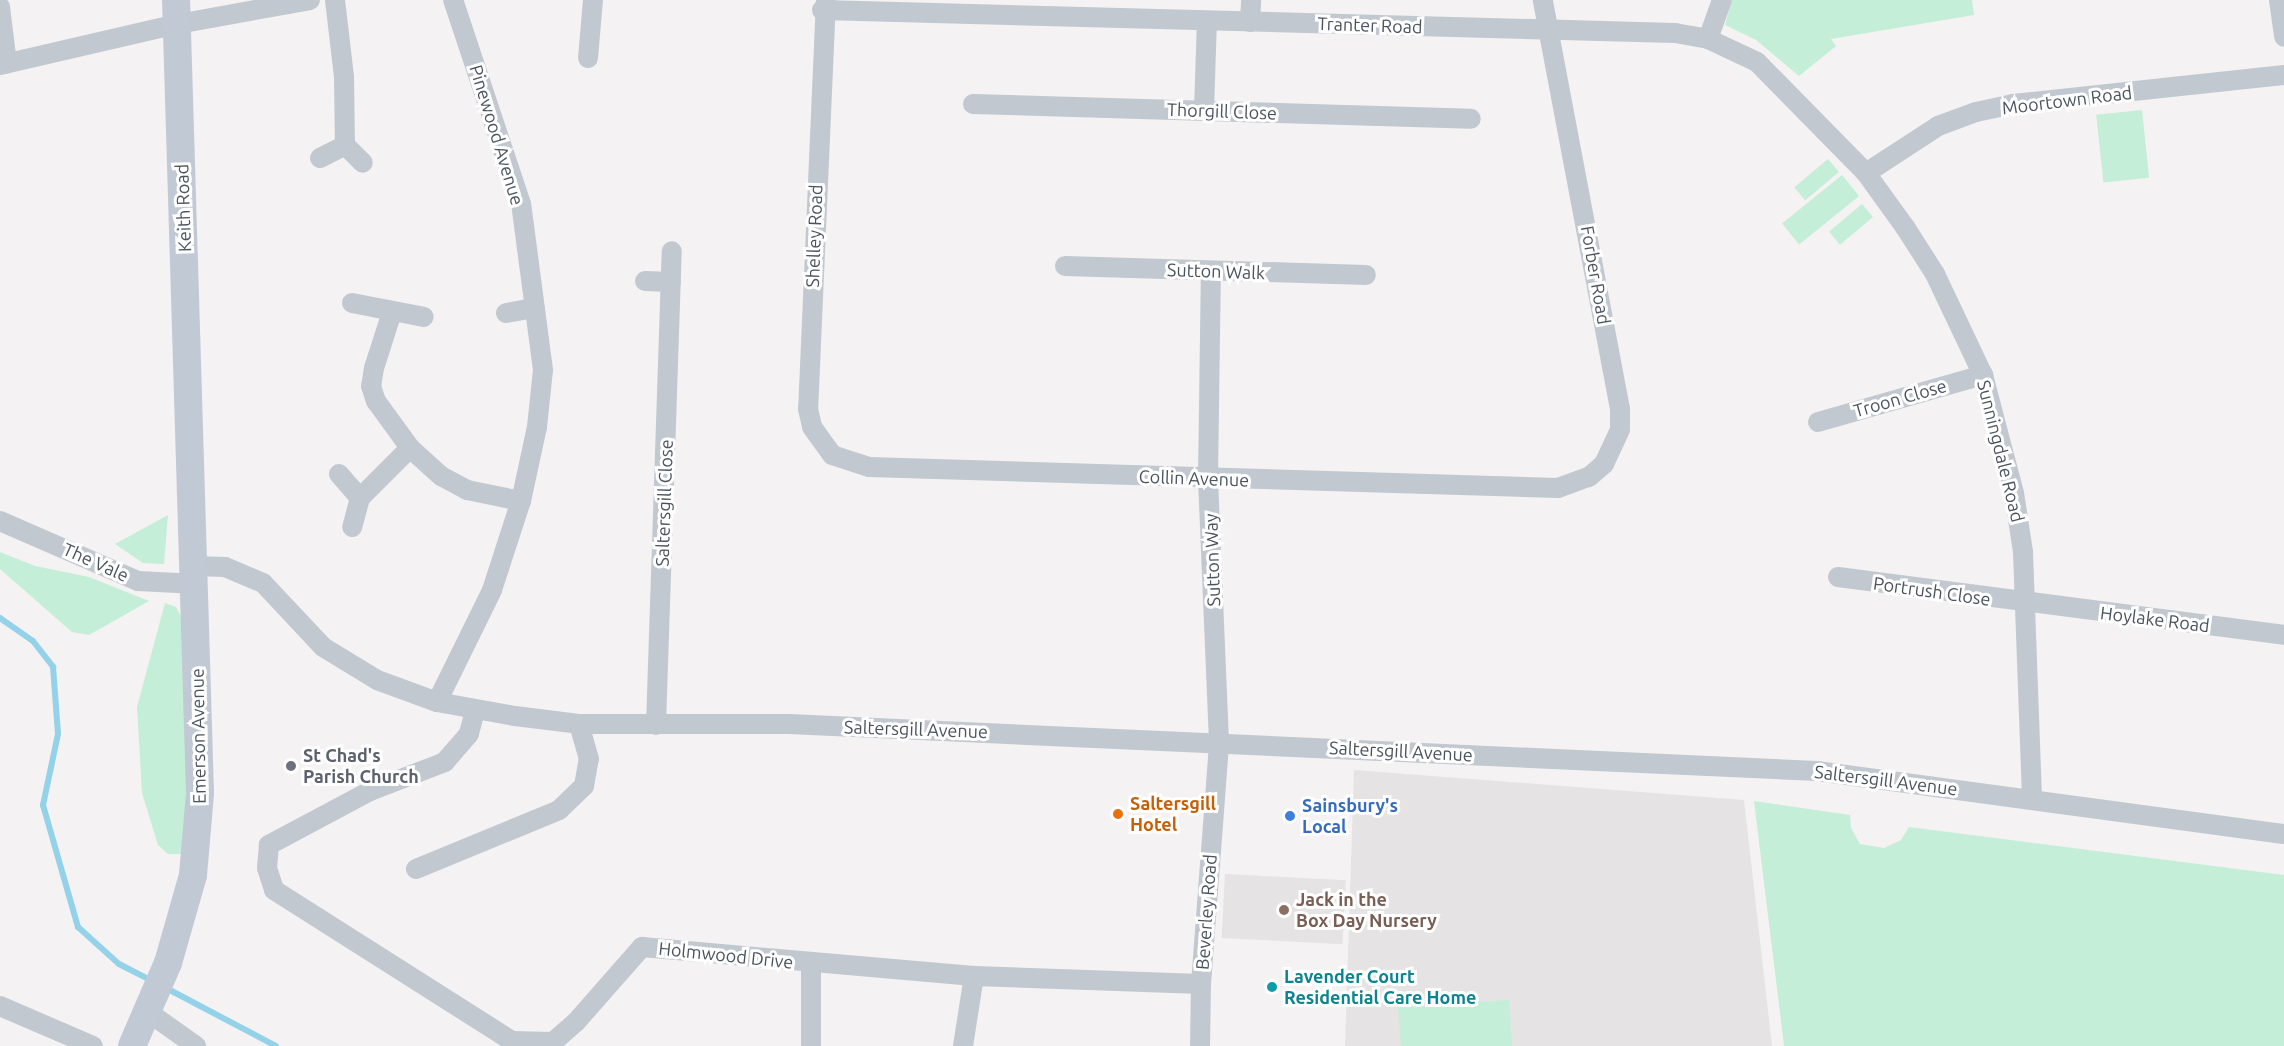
<!DOCTYPE html>
<style>
body{margin:0}
#map{position:relative;width:2284px;height:1046px;overflow:hidden;background:#f4f2f2;font-family:Ubuntu,sans-serif}
div>[style]{position:absolute}
[style*='--x']{left:calc(var(--x)*1px);top:calc(var(--y)*1px);width:calc(var(--w)*1px);rotate:calc(var(--a)*1deg)}
.education>*{inset:0;background:#e5e3e4;transform-origin:0 0}
.green>*{inset:0;background:#c4eed7;transform-origin:0 0}
.stream>*{height:6px;margin:-3px;padding:0 3px;transform-origin:3px;border-radius:3px;background:#94d2e9}
.street>*{height:20px;margin:-10px;padding:0 10px;transform-origin:10px;border-radius:10px;background:#c1c8d0}
.secondary>*{height:28px;margin:-14px;padding:0 14px;transform-origin:14px;border-radius:14px;background:#c1c9d4}
.dots>*{width:16px;height:16px;translate:-50% -50%;box-sizing:border-box;border:3px solid #fff;border-radius:50%}
span{translate:-50% -50%;white-space:nowrap;text-align:center;line-height:1.15;-webkit-text-stroke:6px #fff;paint-order:stroke}
.street-label{font-size:18px;color:#4a545f}
.worship-label{font-size:18px;color:#5b616d;font-weight:700}
.left{translate:0 -50%;text-align:left}
.food-label{font-size:18px;color:#c56008;font-weight:700}
.shop-label{font-size:18px;color:#366cbe;font-weight:700}
.education-label{font-size:18px;color:#785e54;font-weight:700}
.culture-label{font-size:18px;color:#0d838f;font-weight:700}
</style>
<div id="map">
<div class="education">
<div style="clip-path:polygon(1354px 770px,1744px 800px,1772px 1046px,1345px 1046px)"></div>
<div style="left:1225px;top:874px;width:121px;height:64px;rotate:3deg"></div>
</div>
<div class="green">
<div style="clip-path:polygon(1732px 0,1972px 0,1974px 15px,1831px 39px,1836px 46px,1799px 76px,1756px 40px,1725px 25px)"></div>
<div style="left:2142px;top:110px;width:68px;height:46px;rotate:84deg"></div>
<div style="left:1828px;top:159px;width:17px;height:44px;rotate:50deg"></div>
<div style="left:1842px;top:175px;width:27px;height:77px;rotate:51deg"></div>
<div style="left:1862px;top:204px;width:17px;height:43px;rotate:50deg"></div>
<div style="clip-path:polygon(168px 515px,164px 564px,143px 563px,115px 544px)"></div>
<div style="clip-path:polygon(0 552px,35px 566px,89px 577px,149px 601px,89px 635px,72px 632px,0 569px)"></div>
<div style="clip-path:polygon(165px 603px,176px 607px,185px 624px,190px 788px,182px 854px,168px 854px,158px 845px,142px 793px,137px 707px)"></div>
<div style="clip-path:polygon(1754px 801px,1850px 815px,1851px 828px,1860px 844px,1884px 848px,1901px 840px,1909px 827px,2284px 875px,2284px 1046px,1784px 1046px)"></div>
<div style="clip-path:polygon(1509px 1000px,1512px 1046px,1401px 1046px,1398px 1007px)"></div>
</div>
<div class="stream">
<div style="--x:0;--y:618;--w:40;--a:34.9"></div>
<div style="--x:33;--y:641;--w:33;--a:52"></div>
<div style="--x:53;--y:667;--w:67;--a:85.7"></div>
<div style="--x:58;--y:734;--w:73;--a:101.9"></div>
<div style="--x:43;--y:805;--w:127;--a:74"></div>
<div style="--x:78;--y:927;--w:55;--a:42.1"></div>
<div style="--x:119;--y:964;--w:36;--a:27"></div>
<div style="--x:166;--y:988;--w:124;--a:27.8"></div>
</div>
<div class="street">
<div style="--x:335;--y:0;--w:78;--a:83.3"></div>
<div style="--x:344;--y:77;--w:68;--a:89.2"></div>
<div style="--x:345;--y:145;--w:25;--a:45"></div>
<div style="--x:826;--y:0;--w:409;--a:92.5"></div>
<div style="--x:808;--y:409;--w:18;--a:77"></div>
<div style="--x:812;--y:427;--w:34;--a:54"></div>
<div style="--x:832;--y:455;--w:39;--a:18"></div>
<div style="--x:869;--y:467;--w:689;--a:1.75"></div>
<div style="--x:1558;--y:488;--w:33;--a:-20"></div>
<div style="--x:1589;--y:477;--w:20;--a:-41"></div>
<div style="--x:1604;--y:464;--w:38;--a:-65"></div>
<div style="--x:1620;--y:429;--w:20;--a:-90"></div>
<div style="--x:1620;--y:409;--w:416;--a:-100.7"></div>
<div style="--x:2279;--y:0;--w:37;--a:82"></div>
<div style="--x:0;--y:7;--w:57;--a:83"></div>
<div style="--x:822;--y:10;--w:853;--a:1.54"></div>
<div style="--x:1675;--y:33;--w:34;--a:10"></div>
<div style="--x:1708;--y:39;--w:54;--a:25.1"></div>
<div style="--x:1757;--y:62;--w:156;--a:45.5"></div>
<div style="--x:1866;--y:173;--w:67;--a:54.2"></div>
<div style="--x:1905;--y:227;--w:56;--a:57.4"></div>
<div style="--x:1935;--y:274;--w:112;--a:64.6"></div>
<div style="--x:1983;--y:375;--w:122;--a:75.3"></div>
<div style="--x:2014;--y:493;--w:60;--a:81.3"></div>
<div style="--x:2023;--y:552;--w:246;--a:87.9"></div>
<div style="--x:1250;--y:22;--w:22;--a:-87"></div>
<div style="--x:1708;--y:39;--w:41;--a:-70.3"></div>
<div style="--x:588;--y:58;--w:58;--a:-85.1"></div>
<div style="--x:0;--y:65;--w:183;--a:-13"></div>
<div style="--x:178;--y:24;--w:134;--a:-10.3"></div>
<div style="--x:973;--y:104;--w:498;--a:1.7"></div>
<div style="--x:1204;--y:110;--w:89;--a:-88.1"></div>
<div style="--x:320;--y:158;--w:28;--a:-27"></div>
<div style="--x:1866;--y:173;--w:86;--a:-33.1"></div>
<div style="--x:1938;--y:126;--w:40;--a:-20.2"></div>
<div style="--x:1976;--y:112;--w:38;--a:-12"></div>
<div style="--x:2013;--y:104;--w:273;--a:-6.1"></div>
<div style="--x:1065;--y:266;--w:301;--a:1.7"></div>
<div style="--x:645;--y:281;--w:26;--a:2"></div>
<div style="--x:352;--y:303;--w:73;--a:11"></div>
<div style="--x:392;--y:312;--w:59;--a:107.8"></div>
<div style="--x:374;--y:368;--w:18;--a:99"></div>
<div style="--x:371;--y:386;--w:16;--a:72"></div>
<div style="--x:376;--y:401;--w:58;--a:54.1"></div>
<div style="--x:410;--y:448;--w:42;--a:42.1"></div>
<div style="--x:441;--y:476;--w:30;--a:28"></div>
<div style="--x:467;--y:490;--w:55;--a:11.5"></div>
<div style="--x:506;--y:313;--w:29;--a:-10"></div>
<div style="--x:1818;--y:422;--w:172;--a:-15.9"></div>
<div style="--x:339;--y:474;--w:32;--a:49"></div>
<div style="--x:360;--y:498;--w:30;--a:105"></div>
<div style="--x:360;--y:498;--w:71;--a:-45"></div>
<div style="--x:0;--y:521;--w:150;--a:23.5"></div>
<div style="--x:138;--y:581;--w:58;--a:3"></div>
<div style="--x:195;--y:566;--w:30;--a:2"></div>
<div style="--x:225;--y:567;--w:41;--a:22.8"></div>
<div style="--x:263;--y:583;--w:88;--a:46.8"></div>
<div style="--x:323;--y:647;--w:63;--a:31.4"></div>
<div style="--x:377;--y:680;--w:64;--a:20.1"></div>
<div style="--x:437;--y:702;--w:79;--a:10.2"></div>
<div style="--x:515;--y:716;--w:64;--a:7.1"></div>
<div style="--x:579;--y:724;--w:210;--a:0"></div>
<div style="--x:789;--y:724;--w:1029;--a:2.62"></div>
<div style="--x:1817;--y:771;--w:471;--a:7.7"></div>
<div style="--x:1838;--y:577;--w:450;--a:7.4"></div>
<div style="--x:437;--y:702;--w:125;--a:-63.8"></div>
<div style="--x:492;--y:590;--w:94;--a:-72"></div>
<div style="--x:521;--y:501;--w:76;--a:-77.8"></div>
<div style="--x:537;--y:427;--w:57;--a:-84"></div>
<div style="--x:543;--y:370;--w:167;--a:-97.5"></div>
<div style="--x:521;--y:204;--w:215;--a:-108.4"></div>
<div style="--x:475;--y:711;--w:24;--a:105"></div>
<div style="--x:469;--y:734;--w:37;--a:131"></div>
<div style="--x:445;--y:762;--w:80;--a:158.9"></div>
<div style="--x:370;--y:791;--w:115;--a:151.9"></div>
<div style="--x:269;--y:845;--w:23;--a:95"></div>
<div style="--x:267;--y:868;--w:23;--a:72"></div>
<div style="--x:274;--y:890;--w:282;--a:32.4"></div>
<div style="--x:512;--y:1041;--w:41;--a:1.4"></div>
<div style="--x:553;--y:1042;--w:30;--a:-41"></div>
<div style="--x:576;--y:1022;--w:100;--a:-48.7"></div>
<div style="--x:642;--y:947;--w:333;--a:5"></div>
<div style="--x:974;--y:976;--w:227;--a:2"></div>
<div style="--x:656;--y:725;--w:474;--a:-88.1"></div>
<div style="--x:416;--y:869;--w:155;--a:-22.4"></div>
<div style="--x:559;--y:810;--w:35;--a:-44"></div>
<div style="--x:584;--y:786;--w:27;--a:-80"></div>
<div style="--x:589;--y:759;--w:36;--a:-106"></div>
<div style="--x:811;--y:964;--w:82;--a:90"></div>
<div style="--x:0;--y:1006;--w:101;--a:23.3"></div>
<div style="--x:148;--y:1012;--w:59;--a:35.3"></div>
<div style="--x:963;--y:1046;--w:71;--a:-81.1"></div>
<div style="--x:1200;--y:1046;--w:62;--a:-89.1"></div>
<div style="--x:1201;--y:984;--w:243;--a:-85.7"></div>
<div style="--x:1219;--y:742;--w:264;--a:-92.4"></div>
<div style="--x:1208;--y:478;--w:207;--a:-89.2"></div>
</div>
<div class="secondary">
<div style="--x:132;--y:1046;--w:90;--a:-66.6"></div>
<div style="--x:168;--y:963;--w:91;--a:-74.1"></div>
<div style="--x:193;--y:875;--w:82;--a:-85.1"></div>
<div style="--x:200;--y:793;--w:793;--a:-91.73"></div>
</div>
<div class="dots">
<div style="left:291px;top:766px;background:#6b7280"></div>
<div style="left:1118px;top:814px;background:#e8710a"></div>
<div style="left:1290px;top:816px;background:#3f7fe0"></div>
<div style="left:1284px;top:910px;background:#8d6e63"></div>
<div style="left:1272px;top:987px;background:#0f9aa8"></div>
</div>
<div class="street-label">
<span style="left:1370px;top:25px;rotate:2deg">Tranter Road</span>
<span style="left:2067px;top:100px;rotate:-7deg">Moortown Road</span>
<span style="left:1222px;top:111px;rotate:2deg">Thorgill Close</span>
<span style="left:497px;top:135px;rotate:73deg">Pinewood Avenue</span>
<span style="left:183px;top:208px;rotate:-92deg">Keith Road</span>
<span style="left:814px;top:236px;rotate:-88deg">Shelley Road</span>
<span style="left:1216px;top:271px;rotate:2deg">Sutton Walk</span>
<span style="left:1596px;top:275px;rotate:80deg">Forber Road</span>
<span style="left:1900px;top:398px;rotate:-16deg">Troon Close</span>
<span style="left:2001px;top:451px;rotate:76deg">Sunningdale Road</span>
<span style="left:1194px;top:478px;rotate:2deg">Collin Avenue</span>
<span style="left:664px;top:503px;rotate:-88deg">Saltersgill Close</span>
<span style="left:1212px;top:560px;rotate:-92deg">Sutton Way</span>
<span style="left:96px;top:562px;rotate:24deg">The Vale</span>
<span style="left:1932px;top:591px;rotate:8deg">Portrush Close</span>
<span style="left:2155px;top:619px;rotate:7deg">Hoylake Road</span>
<span style="left:916px;top:729px;rotate:2deg">Saltersgill Avenue</span>
<span style="left:198px;top:736px;rotate:-91deg">Emerson Avenue</span>
<span style="left:1401px;top:751px;rotate:3deg">Saltersgill Avenue</span>
<span style="left:1886px;top:780px;rotate:7deg">Saltersgill Avenue</span>
<span style="left:1206px;top:912px;rotate:-86deg">Beverley Road</span>
<span style="left:726px;top:955px;rotate:6deg">Holmwood Drive</span>
</div>
<div class="worship-label">
<span class="left" style="left:303px;top:766px">St Chad's<br>Parish Church</span>
</div>
<div class="food-label">
<span class="left" style="left:1130px;top:814px">Saltersgill<br>Hotel</span>
</div>
<div class="shop-label">
<span class="left" style="left:1302px;top:816px">Sainsbury's<br>Local</span>
</div>
<div class="education-label">
<span class="left" style="left:1296px;top:910px">Jack in the<br>Box Day Nursery</span>
</div>
<div class="culture-label">
<span class="left" style="left:1284px;top:987px">Lavender Court<br>Residential Care Home</span>
</div>
</div>
